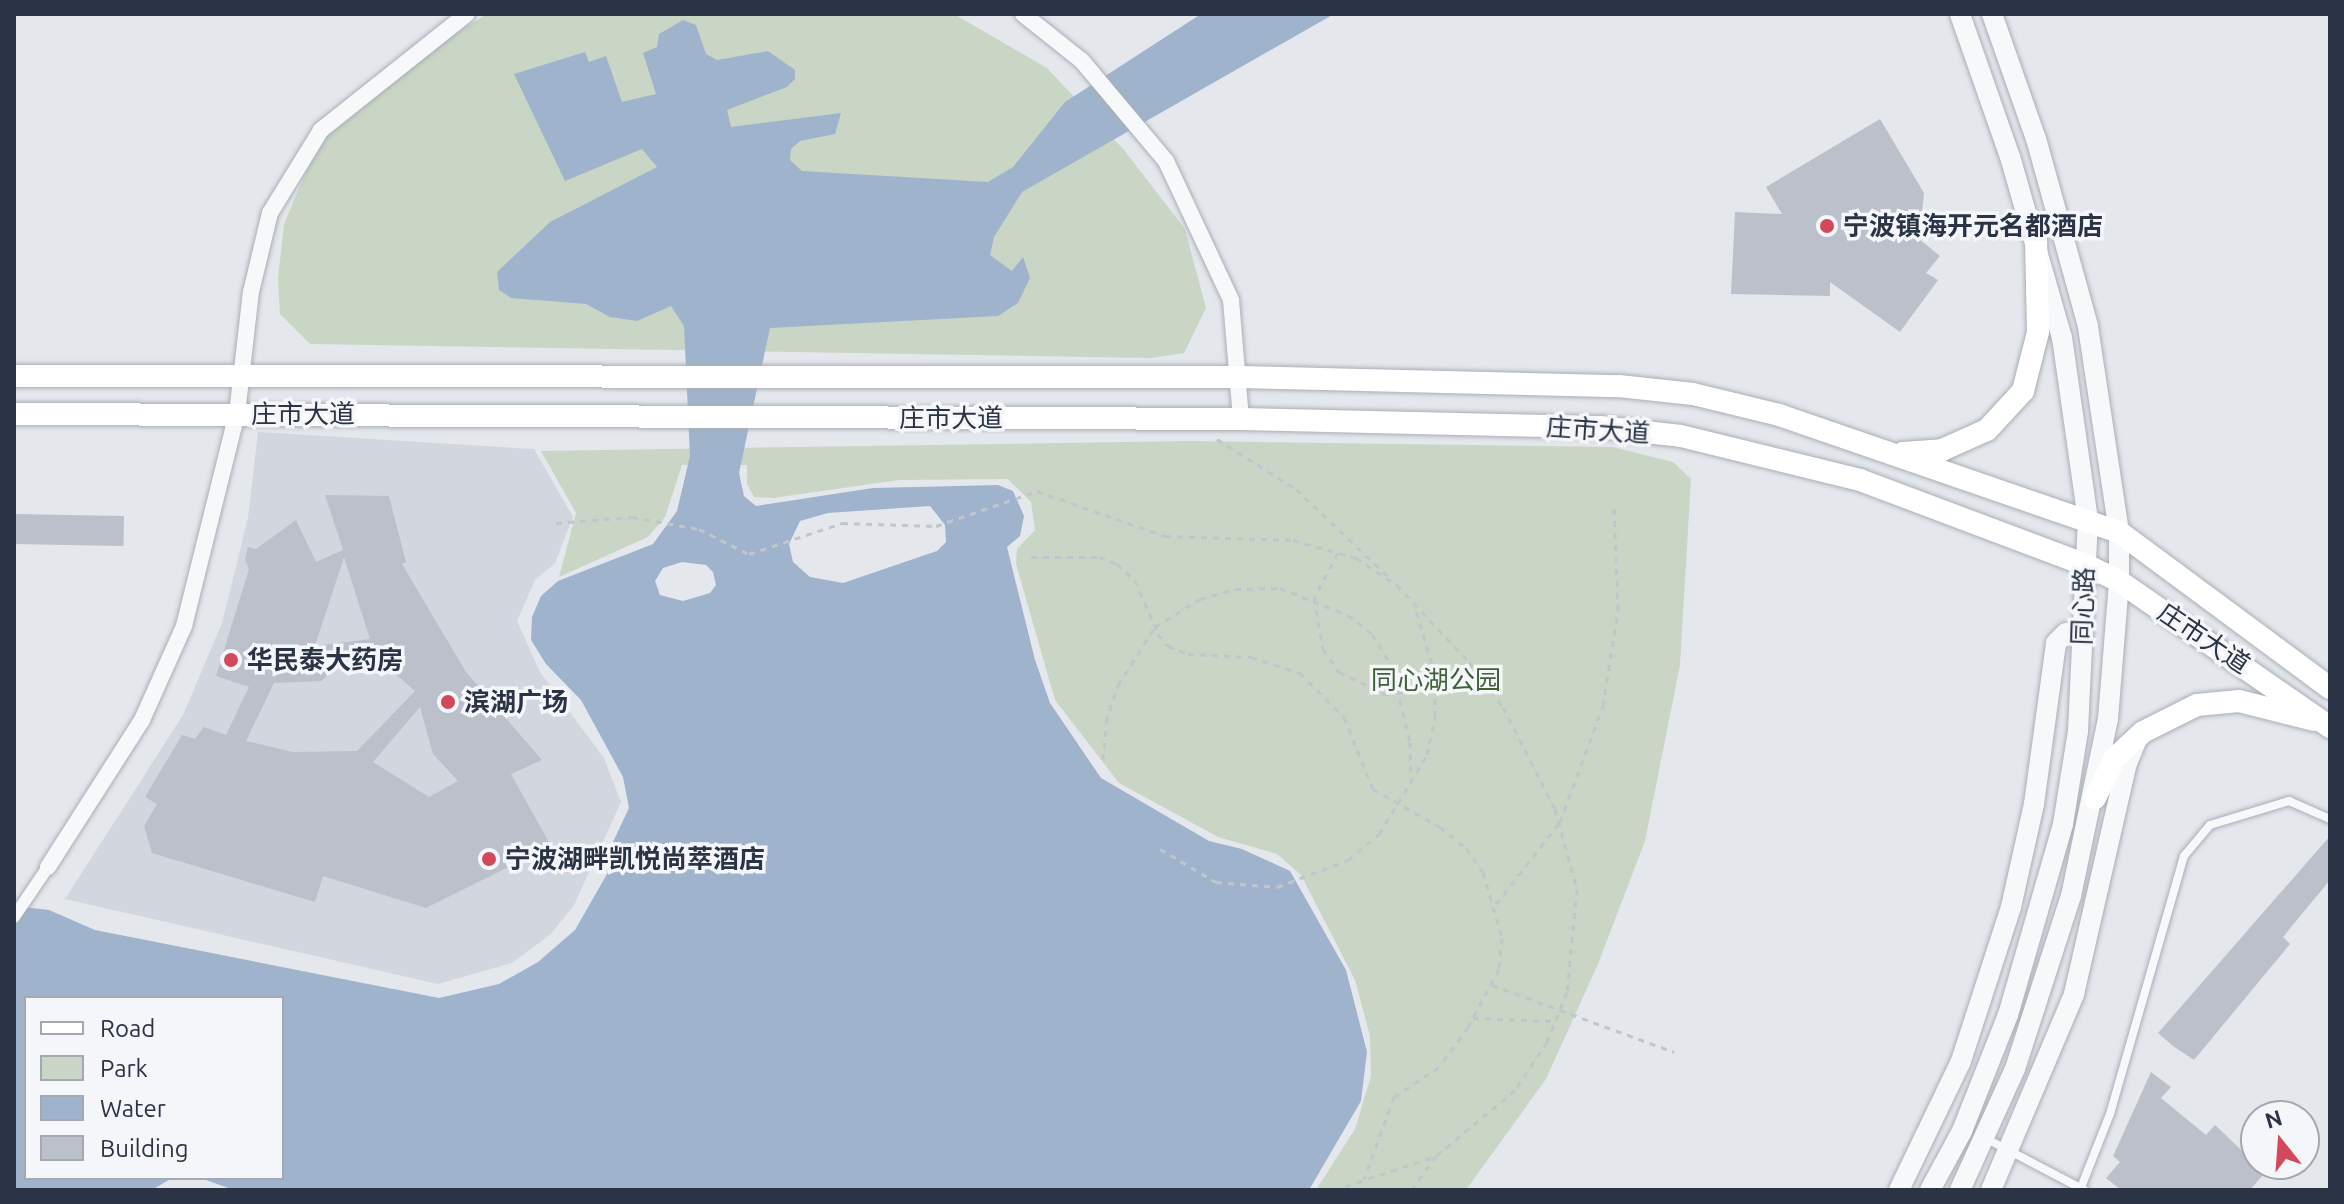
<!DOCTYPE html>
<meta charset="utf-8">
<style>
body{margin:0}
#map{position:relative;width:2344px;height:1204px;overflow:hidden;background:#e4e7ec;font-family:Ubuntu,"Noto Sans SC",sans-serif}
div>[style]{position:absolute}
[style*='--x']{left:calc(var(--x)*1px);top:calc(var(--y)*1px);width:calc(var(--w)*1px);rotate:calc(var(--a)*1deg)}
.built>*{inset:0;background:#d2d6de}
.green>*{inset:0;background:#c9d6c5}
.water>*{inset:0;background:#9fb4cc}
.building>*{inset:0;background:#bbc0ca;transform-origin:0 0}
.path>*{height:3px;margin-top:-1.5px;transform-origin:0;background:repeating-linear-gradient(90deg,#c2c5cb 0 6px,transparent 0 12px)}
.roads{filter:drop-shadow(0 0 2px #a9aeb7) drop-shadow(0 0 2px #a9aeb7)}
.service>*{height:8px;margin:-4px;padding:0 4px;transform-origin:4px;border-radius:4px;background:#f7f8fa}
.pedestrian>*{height:12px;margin:-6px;padding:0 6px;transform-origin:6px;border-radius:6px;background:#f7f8fa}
.minor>*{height:16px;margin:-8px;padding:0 8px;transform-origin:8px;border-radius:8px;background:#f7f8fa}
.tertiary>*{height:20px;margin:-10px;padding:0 10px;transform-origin:10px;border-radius:10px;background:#f7f8fa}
.secondary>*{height:22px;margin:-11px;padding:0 11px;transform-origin:11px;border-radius:11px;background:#fff}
.dots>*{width:22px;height:22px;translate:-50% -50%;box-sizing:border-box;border:4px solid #f4f6f9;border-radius:50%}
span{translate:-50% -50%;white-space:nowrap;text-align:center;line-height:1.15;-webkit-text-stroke:7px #f4f6f9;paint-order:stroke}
.poi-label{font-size:26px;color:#2b3445;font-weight:700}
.left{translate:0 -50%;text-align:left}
.street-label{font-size:26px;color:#2b3445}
.park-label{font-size:26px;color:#3f6138}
.frame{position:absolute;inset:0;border:16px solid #2b3445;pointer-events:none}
.legend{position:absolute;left:24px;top:996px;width:260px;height:184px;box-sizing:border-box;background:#f4f6f9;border:2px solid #a4a8b1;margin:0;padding:10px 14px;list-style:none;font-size:24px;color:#2b3445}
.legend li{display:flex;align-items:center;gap:16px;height:40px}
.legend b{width:40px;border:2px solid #a4a8b1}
.north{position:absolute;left:2240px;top:1100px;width:80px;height:80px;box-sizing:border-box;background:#f4f6f9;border:2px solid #a4a8b1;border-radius:50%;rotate:343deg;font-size:22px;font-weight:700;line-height:32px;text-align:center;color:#2b3445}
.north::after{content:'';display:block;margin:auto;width:28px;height:36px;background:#d1495b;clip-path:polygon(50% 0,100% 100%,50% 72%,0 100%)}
</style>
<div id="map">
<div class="built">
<div style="clip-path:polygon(258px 432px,534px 449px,573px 517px,555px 563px,535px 580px,517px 621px,540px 672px,604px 758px,621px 802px,574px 905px,551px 934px,512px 963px,438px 984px,65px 899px,183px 715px,222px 623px,248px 518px)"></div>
</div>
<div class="green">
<div style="clip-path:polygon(487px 14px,954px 14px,1047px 68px,1124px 150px,1185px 229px,1206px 308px,1184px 353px,1151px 358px,310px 344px,280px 314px,278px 279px,284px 224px,321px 136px,405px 65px)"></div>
<div style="clip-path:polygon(1189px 441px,1613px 447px,1673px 462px,1691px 479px,1680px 665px,1645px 841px,1598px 964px,1546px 1079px,1466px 1190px,1316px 1190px,1355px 1129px,1371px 1076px,1370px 1036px,1355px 980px,1301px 875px,1277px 854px,1218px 837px,1119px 783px,1055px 700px,1016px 564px,1017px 549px,1035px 530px,1031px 502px,1008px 479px,899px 480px,773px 498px,754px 497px,747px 484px,747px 465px,682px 465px,665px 517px,648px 537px,559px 577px,576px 513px,541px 451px)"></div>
</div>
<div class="water">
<div style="clip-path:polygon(evenodd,1201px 14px,1334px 14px,1022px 192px,994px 237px,990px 255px,1012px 271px,1023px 257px,1030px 278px,1018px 303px,998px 316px,770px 328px,739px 473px,744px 496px,756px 506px,873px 488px,998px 485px,1013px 491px,1024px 516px,1020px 536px,1007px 547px,1035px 660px,1050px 703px,1101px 778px,1209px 841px,1242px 849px,1290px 871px,1346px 970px,1367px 1052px,1361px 1101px,1309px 1190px,234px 1190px,200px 1178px,282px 1178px,282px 998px,26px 998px,26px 1178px,172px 1178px,152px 1190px,14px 1190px,14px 906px,49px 910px,95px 930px,439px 998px,499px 984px,538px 962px,575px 930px,615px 860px,613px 842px,629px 808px,623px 777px,581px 700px,546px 664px,531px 640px,532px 617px,541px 596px,558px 581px,653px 544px,677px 511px,690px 456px,684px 326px,671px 306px,637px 321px,610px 317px,586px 304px,511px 298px,499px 290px,497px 272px,550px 222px,657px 167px,642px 149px,565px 181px,514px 74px,585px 52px,589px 62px,606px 56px,622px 102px,656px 94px,643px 53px,657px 47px,659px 34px,683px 20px,696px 25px,706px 54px,717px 60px,768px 51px,795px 70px,795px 79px,787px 87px,727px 110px,731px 127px,841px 113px,835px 134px,800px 141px,791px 149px,790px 160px,802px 171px,988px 182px,1013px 167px,1065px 102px,1201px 14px,930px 506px,945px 525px,946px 542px,937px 551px,843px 583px,810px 577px,793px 562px,789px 544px,800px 521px,828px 513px,930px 506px,1201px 14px,682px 562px,706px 565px,713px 572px,716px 585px,710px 593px,683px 601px,660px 595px,655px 581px,663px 568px,682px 562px)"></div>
</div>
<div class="building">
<div style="clip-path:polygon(1880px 119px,1924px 193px,1919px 239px,1940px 256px,1926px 273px,1938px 280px,1900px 332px,1830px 282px,1830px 296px,1731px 294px,1735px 212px,1782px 214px,1766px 187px)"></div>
<div style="clip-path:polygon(evenodd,325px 495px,389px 496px,406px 562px,402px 564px,466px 672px,542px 760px,511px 774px,551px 846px,426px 908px,323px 876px,315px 902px,152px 853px,144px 826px,157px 804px,145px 797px,182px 735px,195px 739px,204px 727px,226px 735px,249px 687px,216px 676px,249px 569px,245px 559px,248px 547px,256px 549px,296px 520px,316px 562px,343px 550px,325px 495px,344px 557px,370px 639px,315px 646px,344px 557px,325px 495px,375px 656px,415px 691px,357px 751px,293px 752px,246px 741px,274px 683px,321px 681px,343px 662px,375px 656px,325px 495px,420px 707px,433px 754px,458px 781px,429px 797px,373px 762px,420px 707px)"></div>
<div style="left:14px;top:514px;width:110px;height:30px;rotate:1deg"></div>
<div style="clip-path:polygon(2330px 836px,2330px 880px,2283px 937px,2290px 944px,2194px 1060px,2173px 1046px,2158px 1033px)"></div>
<div style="clip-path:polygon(2151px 1072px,2171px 1087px,2161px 1098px,2206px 1135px,2215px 1125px,2256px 1164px,2268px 1169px,2250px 1190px,2121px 1190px,2106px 1178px,2120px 1162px,2113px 1156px)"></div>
</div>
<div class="path">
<div style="--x:1217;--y:439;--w:93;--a:32.3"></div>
<div style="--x:1296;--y:489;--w:131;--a:43.5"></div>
<div style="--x:556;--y:523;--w:76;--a:-4.5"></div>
<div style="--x:632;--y:517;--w:68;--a:10.2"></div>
<div style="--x:699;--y:529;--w:56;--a:26.6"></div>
<div style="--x:749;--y:554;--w:98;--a:-18.4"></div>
<div style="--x:842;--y:523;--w:94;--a:1.8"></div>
<div style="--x:936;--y:526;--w:107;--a:-19.1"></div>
<div style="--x:1037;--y:491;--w:136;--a:19.4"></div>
<div style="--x:1165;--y:536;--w:128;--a:1.8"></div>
<div style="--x:1293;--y:540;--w:66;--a:15.9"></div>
<div style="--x:1356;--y:558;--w:49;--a:33.4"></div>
<div style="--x:1397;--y:585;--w:105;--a:46.9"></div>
<div style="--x:1469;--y:662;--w:56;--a:52.9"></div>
<div style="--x:1503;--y:707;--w:114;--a:63"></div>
<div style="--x:1555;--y:809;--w:83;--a:74.6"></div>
<div style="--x:1577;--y:889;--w:103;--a:95.5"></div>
<div style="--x:1567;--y:992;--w:54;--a:111.8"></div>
<div style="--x:1547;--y:1042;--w:58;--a:123.7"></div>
<div style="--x:1515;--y:1090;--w:103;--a:140.1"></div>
<div style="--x:1436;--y:1156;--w:42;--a:126.3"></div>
<div style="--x:1338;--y:553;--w:51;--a:118.1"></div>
<div style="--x:1314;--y:598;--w:52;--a:80"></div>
<div style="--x:1323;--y:649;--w:28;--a:55"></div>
<div style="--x:1339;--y:672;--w:51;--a:25.6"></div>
<div style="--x:1385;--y:694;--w:49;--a:-4.7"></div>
<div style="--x:1031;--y:557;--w:68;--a:0"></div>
<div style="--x:1099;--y:557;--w:19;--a:21"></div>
<div style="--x:1117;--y:564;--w:24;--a:42"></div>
<div style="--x:1135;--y:580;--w:59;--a:66.9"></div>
<div style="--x:1158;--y:634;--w:16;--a:50"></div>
<div style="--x:1168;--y:646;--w:22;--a:22"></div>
<div style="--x:1188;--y:654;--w:63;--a:2.7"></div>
<div style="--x:1251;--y:657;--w:52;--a:18.1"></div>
<div style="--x:1300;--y:673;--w:62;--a:45"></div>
<div style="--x:1344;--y:717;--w:78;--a:68.1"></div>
<div style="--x:1373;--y:789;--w:77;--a:29.6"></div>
<div style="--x:1440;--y:827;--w:33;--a:39"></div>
<div style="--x:1466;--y:848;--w:29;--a:55"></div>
<div style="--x:1483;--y:872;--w:69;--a:73.9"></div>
<div style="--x:1502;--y:938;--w:31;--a:96"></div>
<div style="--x:1499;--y:969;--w:66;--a:118.1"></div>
<div style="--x:1468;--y:1027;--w:49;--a:125.9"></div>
<div style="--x:1439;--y:1067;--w:54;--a:146.3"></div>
<div style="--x:1394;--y:1097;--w:87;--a:110.1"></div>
<div style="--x:1103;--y:760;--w:38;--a:-85"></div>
<div style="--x:1106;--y:722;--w:39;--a:-72"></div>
<div style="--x:1118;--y:685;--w:69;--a:-57.5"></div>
<div style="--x:1155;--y:627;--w:53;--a:-31.9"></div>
<div style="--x:1200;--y:599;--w:36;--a:-16"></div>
<div style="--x:1235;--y:589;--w:45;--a:-1.3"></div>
<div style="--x:1280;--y:588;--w:73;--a:21.7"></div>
<div style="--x:1348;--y:615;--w:31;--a:38"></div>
<div style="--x:1372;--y:634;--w:36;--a:58"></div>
<div style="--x:1391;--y:665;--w:79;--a:76.1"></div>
<div style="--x:1410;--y:742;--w:46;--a:88.8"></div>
<div style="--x:1160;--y:849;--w:65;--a:30.5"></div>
<div style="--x:1216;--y:882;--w:61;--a:4.7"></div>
<div style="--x:1277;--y:887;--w:76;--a:-20.8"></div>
<div style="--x:1348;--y:860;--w:40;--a:-40"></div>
<div style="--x:1379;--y:834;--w:92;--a:-58.7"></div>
<div style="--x:1427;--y:755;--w:39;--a:-78"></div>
<div style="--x:1435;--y:717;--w:42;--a:-90"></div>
<div style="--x:1435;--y:675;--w:75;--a:-106.3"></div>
<div style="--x:1496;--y:904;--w:104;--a:-52"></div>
<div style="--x:1560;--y:822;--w:124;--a:-69.7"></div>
<div style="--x:1603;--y:706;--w:97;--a:-81.1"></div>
<div style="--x:1618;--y:610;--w:102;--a:-92.2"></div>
<div style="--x:1492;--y:985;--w:194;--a:20.2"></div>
<div style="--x:1473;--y:1018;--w:83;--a:2.1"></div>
<div style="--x:1334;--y:1190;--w:108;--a:-18.4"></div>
</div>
<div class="roads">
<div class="service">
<div style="--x:1987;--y:1139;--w:110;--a:27.7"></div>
<div style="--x:2080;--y:1190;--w:82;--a:-68.5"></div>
<div style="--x:2110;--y:1114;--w:268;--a:-74"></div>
<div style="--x:2184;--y:856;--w:40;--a:-50"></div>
<div style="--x:2210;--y:825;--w:83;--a:-16.9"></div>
<div style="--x:2289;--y:801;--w:45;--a:23.7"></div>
</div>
<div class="pedestrian">
<div style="--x:14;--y:917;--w:60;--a:-55.8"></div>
</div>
<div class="minor">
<div style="--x:1023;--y:14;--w:75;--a:38.5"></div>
<div style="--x:1082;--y:61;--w:131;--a:50"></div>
<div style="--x:1166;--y:161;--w:153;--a:64.9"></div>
<div style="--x:1231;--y:300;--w:119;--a:85.2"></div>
<div style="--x:48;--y:867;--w:174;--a:-57.4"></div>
<div style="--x:142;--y:720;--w:103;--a:-65.9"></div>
<div style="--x:184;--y:626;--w:219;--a:-76"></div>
<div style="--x:237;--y:414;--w:123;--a:-83.5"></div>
<div style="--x:251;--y:292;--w:81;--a:-76.5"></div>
<div style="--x:270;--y:213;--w:97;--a:-58.4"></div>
<div style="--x:321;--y:130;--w:186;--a:-38.5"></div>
</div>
<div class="tertiary">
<div style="--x:1899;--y:1190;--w:143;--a:-64.3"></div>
<div style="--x:1961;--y:1061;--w:162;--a:-72"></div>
<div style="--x:2011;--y:907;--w:106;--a:-77.4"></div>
<div style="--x:2034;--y:804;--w:162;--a:-82.2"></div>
<div style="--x:2056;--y:643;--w:14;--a:-45"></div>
<div style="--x:2066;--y:633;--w:17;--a:-10"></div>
<div style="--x:1930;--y:1190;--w:67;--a:-61.5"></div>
<div style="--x:1962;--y:1131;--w:125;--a:-68.4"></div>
<div style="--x:2008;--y:1015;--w:199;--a:-73.9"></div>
<div style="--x:2063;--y:824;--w:94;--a:-80.8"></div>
<div style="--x:2078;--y:731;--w:211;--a:-87.3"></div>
<div style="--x:2088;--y:520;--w:184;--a:-98.1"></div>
<div style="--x:2062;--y:338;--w:188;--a:-106"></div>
<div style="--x:2010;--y:157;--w:151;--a:-109.3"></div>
<div style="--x:1960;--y:1190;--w:133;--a:-65.6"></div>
<div style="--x:2015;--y:1069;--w:182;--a:-72.1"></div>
<div style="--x:2071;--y:896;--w:181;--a:-78.2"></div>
<div style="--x:2108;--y:719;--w:138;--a:-85.4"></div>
<div style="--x:2119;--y:581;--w:49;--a:-90"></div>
<div style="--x:2119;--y:532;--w:208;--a:-98.6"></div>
<div style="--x:2088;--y:326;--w:194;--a:-105.5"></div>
<div style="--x:2036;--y:139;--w:133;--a:-109.4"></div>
<div style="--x:1991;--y:1190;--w:213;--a:-67"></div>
<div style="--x:2074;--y:994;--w:237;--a:-77.1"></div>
<div style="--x:2127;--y:763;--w:26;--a:-67"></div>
</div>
<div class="secondary">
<div style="--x:14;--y:376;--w:1226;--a:0.05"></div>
<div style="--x:1240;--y:377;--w:379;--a:1.4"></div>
<div style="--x:1619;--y:386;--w:74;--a:6.2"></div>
<div style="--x:1693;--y:394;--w:89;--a:13.7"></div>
<div style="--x:1779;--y:415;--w:360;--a:19"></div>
<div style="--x:2119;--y:532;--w:262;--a:36.5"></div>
<div style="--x:14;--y:414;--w:1227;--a:0.23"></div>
<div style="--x:1241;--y:419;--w:359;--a:1.3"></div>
<div style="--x:1600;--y:427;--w:81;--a:6.3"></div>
<div style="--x:1681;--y:436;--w:184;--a:13.8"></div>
<div style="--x:1860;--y:480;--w:239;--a:20.6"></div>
<div style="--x:2084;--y:564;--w:39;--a:26"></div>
<div style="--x:2119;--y:581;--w:257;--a:34.7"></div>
<div style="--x:1903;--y:453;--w:39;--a:-4"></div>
<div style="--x:1942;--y:450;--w:49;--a:-24"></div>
<div style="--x:1987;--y:430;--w:53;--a:-47.3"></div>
<div style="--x:2023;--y:391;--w:61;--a:-75.7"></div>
<div style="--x:2038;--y:332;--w:92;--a:-91.2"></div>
<div style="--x:2095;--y:798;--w:45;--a:-63.4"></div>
<div style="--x:2115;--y:758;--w:38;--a:-43"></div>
<div style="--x:2143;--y:732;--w:60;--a:-26.6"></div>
<div style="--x:2197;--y:705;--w:42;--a:-5.4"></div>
<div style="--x:2239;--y:701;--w:77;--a:14.2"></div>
</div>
</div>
<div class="dots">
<div style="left:1827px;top:226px;background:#d1495b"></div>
<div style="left:231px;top:660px;background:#d1495b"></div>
<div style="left:448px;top:702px;background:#d1495b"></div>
<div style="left:489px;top:859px;background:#d1495b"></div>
</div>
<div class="poi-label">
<span class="left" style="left:1843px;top:226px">宁波镇海开元名都酒店</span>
<span class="left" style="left:247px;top:660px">华民泰大药房</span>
<span class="left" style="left:464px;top:702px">滨湖广场</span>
<span class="left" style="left:505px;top:859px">宁波湖畔凯悦尚萃酒店</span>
</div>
<div class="street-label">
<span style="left:303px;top:414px">庄市大道</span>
<span style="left:951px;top:418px">庄市大道</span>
<span style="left:1598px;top:430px;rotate:4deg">庄市大道</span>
<span style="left:2083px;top:606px;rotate:-88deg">同心路</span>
<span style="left:2204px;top:638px;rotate:34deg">庄市大道</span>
</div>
<div class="park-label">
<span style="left:1436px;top:680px">同心湖公园</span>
</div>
<div class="frame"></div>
<ul class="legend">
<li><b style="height:10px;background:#fff"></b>Road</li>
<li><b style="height:22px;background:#c9d6c5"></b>Park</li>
<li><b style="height:22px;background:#9fb4cc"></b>Water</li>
<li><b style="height:22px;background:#bbc0ca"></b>Building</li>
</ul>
<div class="north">N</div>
</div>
